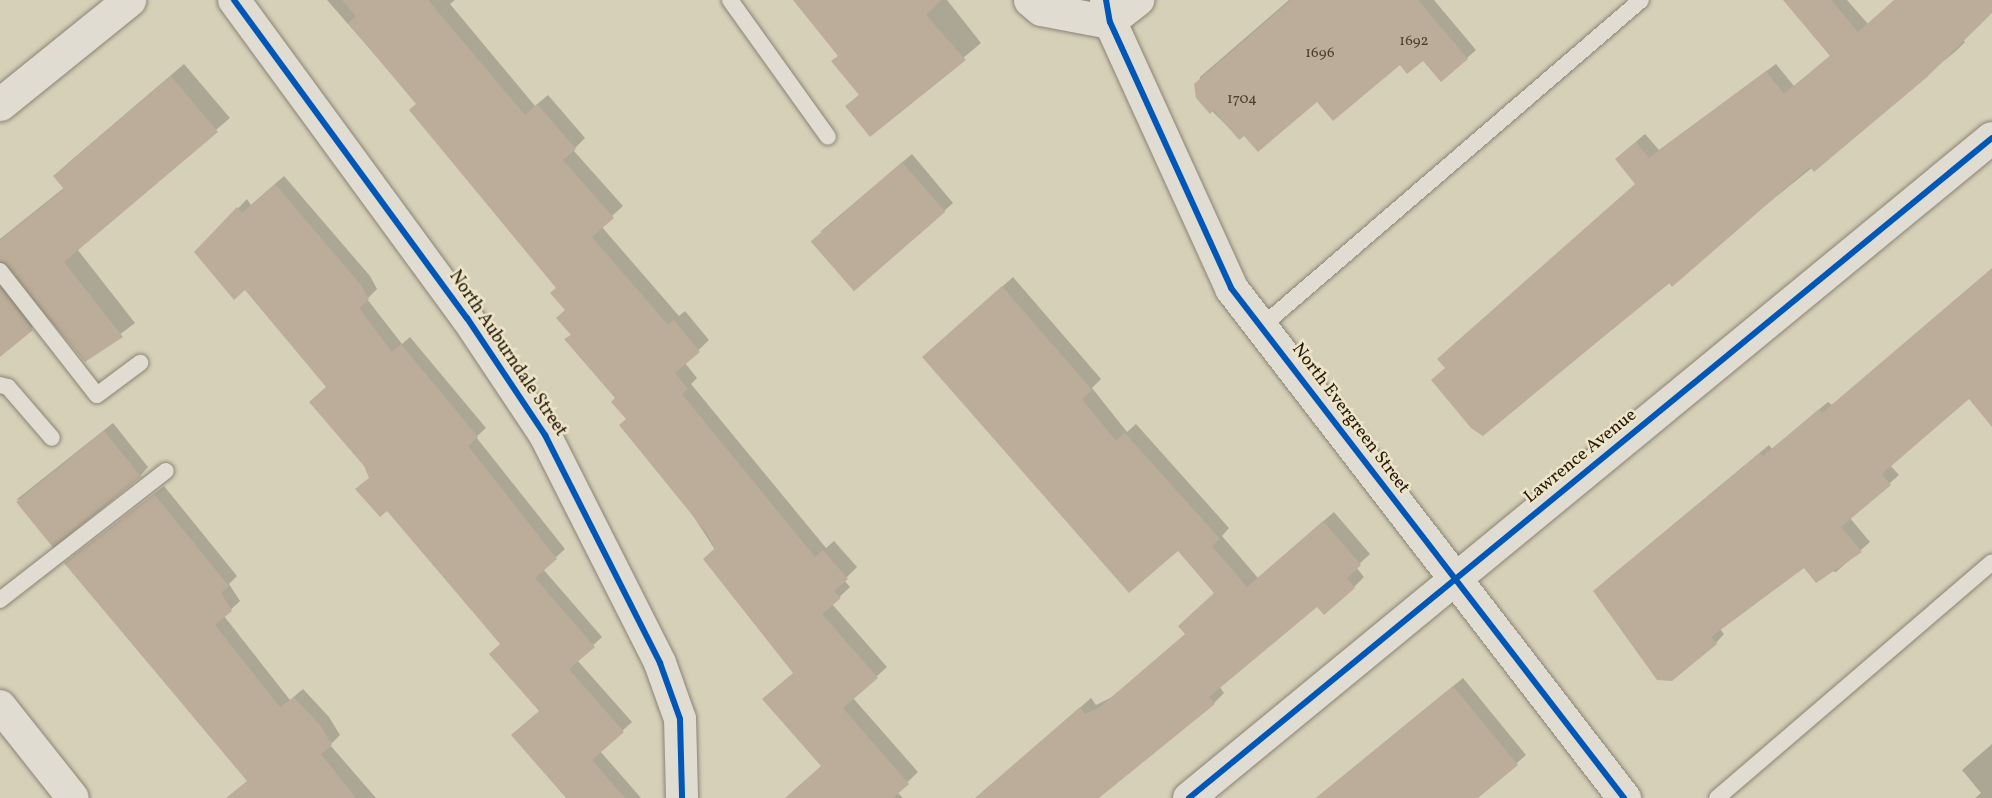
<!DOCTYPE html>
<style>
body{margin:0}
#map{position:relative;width:1992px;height:798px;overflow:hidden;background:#d7d0b9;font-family:Vollkorn,serif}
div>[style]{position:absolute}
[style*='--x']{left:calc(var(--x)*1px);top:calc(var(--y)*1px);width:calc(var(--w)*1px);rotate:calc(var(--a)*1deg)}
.shadow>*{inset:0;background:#0003}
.building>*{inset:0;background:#bcad9a;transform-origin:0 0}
.roads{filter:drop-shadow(0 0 2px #898474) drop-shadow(0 0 2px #898474)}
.lane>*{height:16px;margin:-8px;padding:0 8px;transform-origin:8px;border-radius:8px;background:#e0dcd1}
.street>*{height:32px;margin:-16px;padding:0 16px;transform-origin:16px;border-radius:16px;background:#e0dcd1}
.secondary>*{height:33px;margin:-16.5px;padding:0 16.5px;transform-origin:16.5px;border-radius:16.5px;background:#e0dcd1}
.cycleway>*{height:6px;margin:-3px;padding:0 3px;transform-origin:3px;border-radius:3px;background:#0057b8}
span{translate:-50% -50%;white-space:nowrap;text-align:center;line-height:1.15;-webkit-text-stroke:5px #ede5c9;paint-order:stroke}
.number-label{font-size:15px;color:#4c3e2c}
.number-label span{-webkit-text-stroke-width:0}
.street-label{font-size:18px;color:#271907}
</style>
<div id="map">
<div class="shadow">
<div style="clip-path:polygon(327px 0,455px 0,450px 4px,535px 106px,548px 95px,585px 138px,573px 150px,623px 206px,601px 226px,679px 316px,685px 311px,709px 340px,685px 363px,697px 378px,691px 384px,826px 548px,834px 541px,857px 567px,844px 580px,850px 587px,832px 604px,887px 667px,853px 698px,918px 772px,897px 792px,903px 798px,803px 798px,822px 766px,794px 672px,617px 398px,566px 340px,572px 334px,558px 287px,418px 104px)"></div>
<div style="clip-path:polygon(795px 0,947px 0,981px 43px,871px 135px,847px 106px,860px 94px,840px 55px)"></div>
<div style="clip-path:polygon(1289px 0,1434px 0,1476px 50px,1467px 58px,1400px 63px,1239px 138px,1198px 97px,1200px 77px)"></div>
<div style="clip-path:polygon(1804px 0,1847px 0,1868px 24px,1898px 0,1992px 0,1992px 11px,1961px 38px,1965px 42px,1956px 51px,1483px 434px,1433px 380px,1637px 184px,1617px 159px,1626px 150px,1645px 134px,1659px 150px,1776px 64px,1794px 86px,1831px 55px)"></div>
<div style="clip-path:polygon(184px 64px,230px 118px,77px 249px,135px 323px,86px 360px,9px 263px,45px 316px,0 355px,0 239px,65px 187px,55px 176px,68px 163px)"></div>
<div style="clip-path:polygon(912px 154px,953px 203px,944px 211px,820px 232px)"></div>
<div style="clip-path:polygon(284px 176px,370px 276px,377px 289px,367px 299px,402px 344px,410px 337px,486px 428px,476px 437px,565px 549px,543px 569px,602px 637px,577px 660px,632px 722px,600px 751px,641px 798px,568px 798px,540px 711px,502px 644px,370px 477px,328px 386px,245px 288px,196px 252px,247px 199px,251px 205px)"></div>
<div style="clip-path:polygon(1992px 269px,1992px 425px,1969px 397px,1890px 465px,1899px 475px,1850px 518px,1870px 542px,1836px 572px,1804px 565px,1719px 628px,1724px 634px,1716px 643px,1604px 582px,1769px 445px,1772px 449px,1828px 402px,1832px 405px)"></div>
<div style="clip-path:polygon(1013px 277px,1101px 379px,1092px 388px,1127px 432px,1136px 424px,1229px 528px,1222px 536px,1258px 578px,1334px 512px,1370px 554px,1356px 567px,1364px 577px,1354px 587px,1324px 613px,1317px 605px,1219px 686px,1224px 693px,1214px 703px,1098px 797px,977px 798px,1091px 698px,1096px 705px,1112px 697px,1186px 634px,1215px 592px,1178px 549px,935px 347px)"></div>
<div style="clip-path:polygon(113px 423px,148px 467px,140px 476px,16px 500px)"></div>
<div style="clip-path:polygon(164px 486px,237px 576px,229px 584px,240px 601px,224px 616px,290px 700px,303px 689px,329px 717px,340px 735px,330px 745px,376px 798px,251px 798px,249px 781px,75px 555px)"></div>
<div style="clip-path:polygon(1463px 678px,1526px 755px,1477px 798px,1316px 798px)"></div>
<div style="clip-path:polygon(1992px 744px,1992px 798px,1975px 798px,1981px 793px,1962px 770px)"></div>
</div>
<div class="building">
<div style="clip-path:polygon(342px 0,428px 0,525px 115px,537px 104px,576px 149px,563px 160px,614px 218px,592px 237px,668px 325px,674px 320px,700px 352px,675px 373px,688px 389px,682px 394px,815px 557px,823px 550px,848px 579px,834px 591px,841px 598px,822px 614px,878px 678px,843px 708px,909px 784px,893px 798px,785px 798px,821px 766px,762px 699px,793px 673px,703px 559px,715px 548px,706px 532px,619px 425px,626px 419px,611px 402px,615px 398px,564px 339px,571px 335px,556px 318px,565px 310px,550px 293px,556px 288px,409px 110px,416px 104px,348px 23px,356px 16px)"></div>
<div style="clip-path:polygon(793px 0,941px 0,926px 15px,966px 60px,870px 137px,845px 106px,859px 95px,831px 61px,838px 56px)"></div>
<div style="clip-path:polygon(1291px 0,1418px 0,1468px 59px,1441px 82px,1423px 61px,1407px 74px,1400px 65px,1333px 121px,1317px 102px,1258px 152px,1244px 136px,1239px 140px,1214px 110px,1210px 114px,1196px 98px,1194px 84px)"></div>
<div style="clip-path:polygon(1783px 0,1831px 0,1858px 32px,1894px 0,1992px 0,1992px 13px,1926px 78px,1814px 172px,1810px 167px,1672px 287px,1669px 283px,1483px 436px,1471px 428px,1431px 380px,1445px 368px,1437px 359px,1635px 184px,1615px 159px,1636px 142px,1649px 158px,1766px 71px,1784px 94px,1830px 56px)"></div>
<div style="clip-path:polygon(171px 76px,218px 132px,64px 262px,123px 337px,85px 362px,0 261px,0 240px,64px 189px,53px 176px)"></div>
<div style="left:902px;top:162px;width:66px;height:121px;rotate:49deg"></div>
<div style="clip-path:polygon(275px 184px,361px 285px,369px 299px,359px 308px,392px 352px,401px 344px,478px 437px,468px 446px,557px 559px,535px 578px,595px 647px,569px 669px,624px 732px,592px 760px,625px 798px,566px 798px,511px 735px,539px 711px,489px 654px,500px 644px,387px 511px,380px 517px,355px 489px,369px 478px,364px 466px,309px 402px,326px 387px,245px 290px,234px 300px,194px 252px,237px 207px,242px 213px)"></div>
<div style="clip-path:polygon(1992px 268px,1992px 427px,1969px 399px,1882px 474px,1891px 485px,1841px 527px,1862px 552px,1816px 583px,1804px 568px,1711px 637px,1717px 644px,1672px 681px,1657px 680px,1593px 591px,1760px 453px,1763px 456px,1819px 409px,1822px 413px)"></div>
<div style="clip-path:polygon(1002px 286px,1092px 390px,1082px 399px,1116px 441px,1125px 433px,1220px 539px,1212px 546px,1247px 587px,1323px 521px,1361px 565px,1347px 578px,1355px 588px,1324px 615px,1317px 607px,1209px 697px,1215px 704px,1099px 798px,975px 798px,1080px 707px,1085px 714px,1100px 707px,1185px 634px,1178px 626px,1214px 593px,1178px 551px,1129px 593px,922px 357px)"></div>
<div style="clip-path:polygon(0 288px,33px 330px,0 357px)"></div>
<div style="left:104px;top:431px;width:59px;height:113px;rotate:51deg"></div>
<div style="clip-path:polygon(154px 494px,229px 586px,221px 593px,232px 611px,215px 625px,280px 707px,294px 697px,321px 726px,332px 745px,321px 754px,356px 798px,226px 798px,247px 781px,64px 563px)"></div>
<div style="clip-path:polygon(1453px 686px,1518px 765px,1478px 798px,1316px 798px)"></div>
</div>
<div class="roads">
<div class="lane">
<div style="--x:730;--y:0;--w:168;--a:54.4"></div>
<div style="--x:0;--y:271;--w:157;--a:52"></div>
<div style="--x:97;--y:395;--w:54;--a:-36.7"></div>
<div style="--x:1261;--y:327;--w:501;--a:-40.71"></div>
<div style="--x:0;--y:385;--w:8;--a:14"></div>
<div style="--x:8;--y:387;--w:67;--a:49.2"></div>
<div style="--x:0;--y:600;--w:210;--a:-37.9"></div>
<div style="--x:1717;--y:798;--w:362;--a:-40.6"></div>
</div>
<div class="street">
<div style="--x:234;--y:0;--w:394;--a:53.8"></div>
<div style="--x:467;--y:318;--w:141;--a:56.3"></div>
<div style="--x:545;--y:435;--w:255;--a:63.2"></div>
<div style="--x:660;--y:663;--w:59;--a:70.3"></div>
<div style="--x:680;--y:719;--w:79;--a:88.5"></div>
<div style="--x:1110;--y:22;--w:36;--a:-38"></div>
<div style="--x:0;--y:706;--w:117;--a:51.6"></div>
<div style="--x:1189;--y:798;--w:1039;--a:-39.42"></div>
</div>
<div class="secondary">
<div style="--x:1030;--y:0;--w:14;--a:39"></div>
<div style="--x:1041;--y:9;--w:70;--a:10.7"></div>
<div style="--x:1106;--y:0;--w:22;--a:80"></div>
<div style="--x:1110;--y:22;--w:292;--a:65.5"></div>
<div style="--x:1231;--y:288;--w:644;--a:52.38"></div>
<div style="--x:0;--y:104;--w:166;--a:-38.9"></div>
</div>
</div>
<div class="cycleway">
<div style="--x:234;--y:0;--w:394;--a:53.8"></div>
<div style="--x:467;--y:318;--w:141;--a:56.3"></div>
<div style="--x:545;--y:435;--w:255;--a:63.2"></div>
<div style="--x:660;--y:663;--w:59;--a:70.3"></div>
<div style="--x:680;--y:719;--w:79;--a:88.5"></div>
<div style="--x:1106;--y:0;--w:22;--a:80"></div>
<div style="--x:1110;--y:22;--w:292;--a:65.5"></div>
<div style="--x:1231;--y:288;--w:644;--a:52.38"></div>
<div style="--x:1189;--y:798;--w:1039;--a:-39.42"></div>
</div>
<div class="number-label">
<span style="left:1414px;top:42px">1692</span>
<span style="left:1320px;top:54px">1696</span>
<span style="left:1242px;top:100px">1704</span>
</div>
<div class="street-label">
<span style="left:507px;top:354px;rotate:56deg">North Auburndale Street</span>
<span style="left:1350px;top:419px;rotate:53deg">North Evergreen Street</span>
<span style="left:1581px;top:457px;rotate:-39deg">Lawrence Avenue</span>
</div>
</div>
